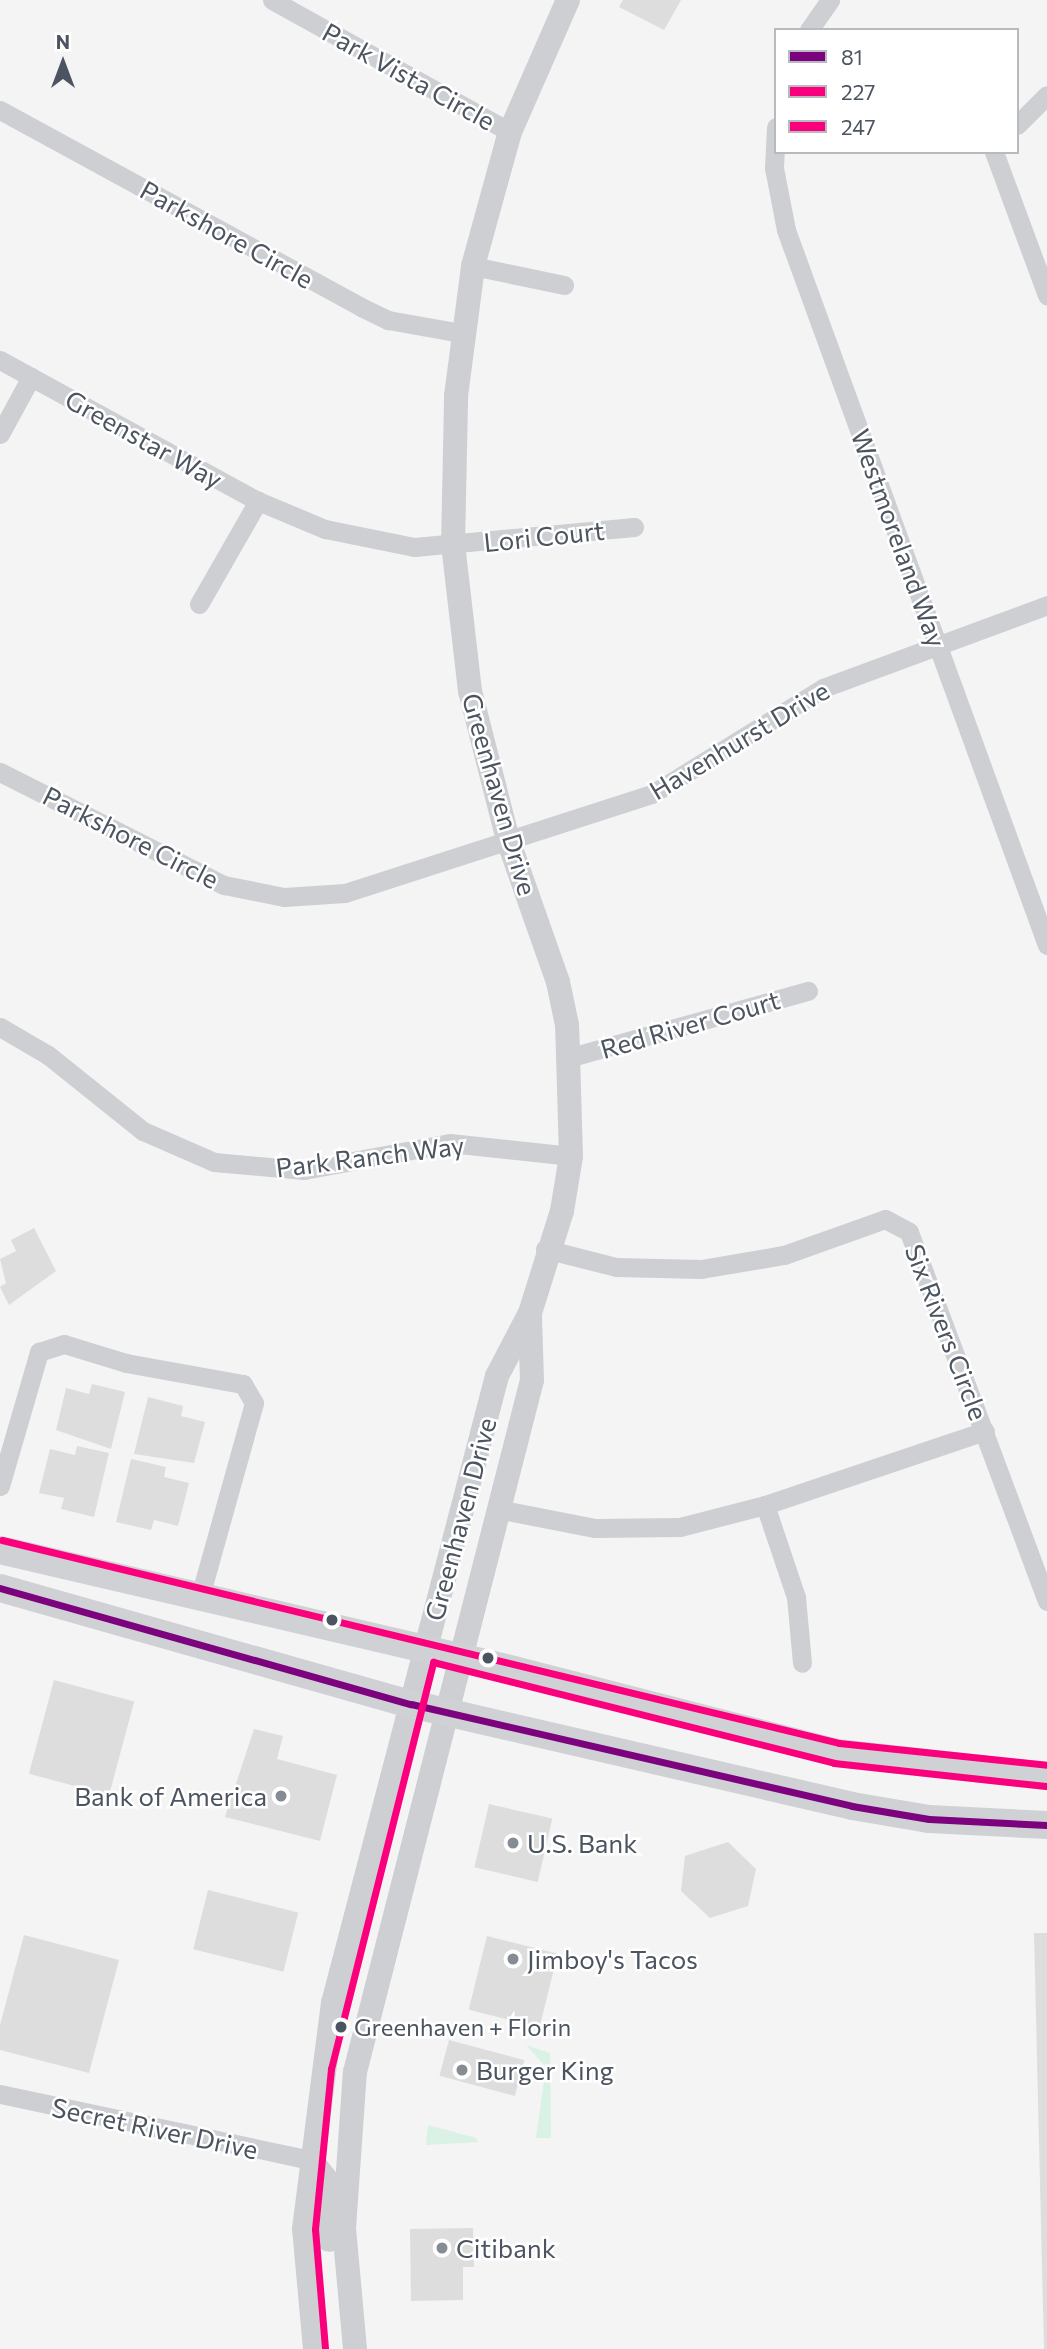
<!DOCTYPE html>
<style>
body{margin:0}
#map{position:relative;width:1047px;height:2349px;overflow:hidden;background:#f4f4f4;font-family:Commissioner,sans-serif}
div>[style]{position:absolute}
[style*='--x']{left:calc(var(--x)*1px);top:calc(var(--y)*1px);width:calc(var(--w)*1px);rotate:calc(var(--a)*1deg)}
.green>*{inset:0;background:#daf1e5}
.building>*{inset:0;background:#ddddde;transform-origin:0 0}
.minor>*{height:19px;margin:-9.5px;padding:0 9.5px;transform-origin:9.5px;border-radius:9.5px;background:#cdcfd2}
.tertiary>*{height:24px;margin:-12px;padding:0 12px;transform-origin:12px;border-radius:12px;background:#cdcfd2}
.secondary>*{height:28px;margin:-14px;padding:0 14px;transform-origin:14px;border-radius:14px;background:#cfd1d4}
.bus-1>*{height:7px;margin:-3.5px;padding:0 3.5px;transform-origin:3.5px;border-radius:3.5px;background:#7c027e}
.bus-2>*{height:7px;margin:-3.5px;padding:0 3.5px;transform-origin:3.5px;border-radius:3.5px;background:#fa007d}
.bus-3>*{height:7px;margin:-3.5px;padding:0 3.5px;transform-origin:3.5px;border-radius:3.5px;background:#fa007d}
.dots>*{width:19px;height:19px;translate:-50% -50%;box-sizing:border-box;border:4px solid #fff;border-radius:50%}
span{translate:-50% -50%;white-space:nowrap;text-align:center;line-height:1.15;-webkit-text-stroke:5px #fff;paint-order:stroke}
.bus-label{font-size:24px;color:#4b5460}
.left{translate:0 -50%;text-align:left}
.street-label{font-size:26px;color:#4b5460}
.poi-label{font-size:26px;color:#4b5460}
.right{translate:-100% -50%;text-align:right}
.legend{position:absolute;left:774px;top:28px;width:245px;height:126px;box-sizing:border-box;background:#fff;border:2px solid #b7bbbf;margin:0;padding:9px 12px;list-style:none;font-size:21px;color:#4b5460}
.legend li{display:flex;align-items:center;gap:14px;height:35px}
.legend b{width:35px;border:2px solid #b7bbbf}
.north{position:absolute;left:28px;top:28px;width:70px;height:70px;-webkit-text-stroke:5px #fff;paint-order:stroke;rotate:0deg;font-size:19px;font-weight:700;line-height:28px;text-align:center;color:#4b5460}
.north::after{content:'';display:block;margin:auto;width:24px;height:32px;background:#4b5460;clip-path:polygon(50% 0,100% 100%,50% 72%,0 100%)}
</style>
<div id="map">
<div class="green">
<div style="clip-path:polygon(526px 2045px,550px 2053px,551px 2138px,536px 2138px,546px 2067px)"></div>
<div style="clip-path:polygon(428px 2125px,476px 2138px,478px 2142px,426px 2145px)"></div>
</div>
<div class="building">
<div style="clip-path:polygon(623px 0,681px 0,664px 30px,619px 7px)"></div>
<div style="clip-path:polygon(34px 1228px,56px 1271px,9px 1305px,0 1287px,6px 1283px,0 1259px,16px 1251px,11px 1240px)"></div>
<div style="clip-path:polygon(92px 1384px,125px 1392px,111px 1449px,56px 1430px,66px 1388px,89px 1394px)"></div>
<div style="clip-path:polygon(148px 1397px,183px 1406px,181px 1416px,205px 1422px,194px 1463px,134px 1454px)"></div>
<div style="clip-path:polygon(77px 1446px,109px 1453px,94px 1517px,61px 1509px,64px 1498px,39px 1493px,50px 1449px,75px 1455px)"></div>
<div style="clip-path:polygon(131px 1459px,166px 1467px,164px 1477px,189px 1483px,178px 1526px,154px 1520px,151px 1530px,116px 1522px)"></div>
<div style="left:54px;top:1680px;width:83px;height:97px;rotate:15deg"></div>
<div style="clip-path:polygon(254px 1729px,283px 1736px,277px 1759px,337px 1775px,320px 1841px,225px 1817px)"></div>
<div style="left:489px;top:1804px;width:65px;height:65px;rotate:13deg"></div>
<div style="clip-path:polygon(728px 1842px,756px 1869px,748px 1906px,710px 1918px,681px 1891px,685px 1856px)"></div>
<div style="left:208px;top:1890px;width:93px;height:61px;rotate:14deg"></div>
<div style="clip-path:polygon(1034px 1933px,1047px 1933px,1047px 2349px,1044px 2349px)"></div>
<div style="clip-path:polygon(24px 1935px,119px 1960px,89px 2073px,0 2050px,0 2025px)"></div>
<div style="left:487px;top:1936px;width:73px;height:76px;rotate:14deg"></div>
<div style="left:449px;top:2040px;width:78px;height:37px;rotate:15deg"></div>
<div style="clip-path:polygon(473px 2228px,474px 2267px,463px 2267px,463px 2300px,411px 2301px,410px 2229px)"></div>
</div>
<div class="minor">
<div style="--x:272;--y:0;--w:272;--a:29"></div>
<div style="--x:809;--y:30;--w:37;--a:-55"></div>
<div style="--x:0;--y:110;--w:411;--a:28.6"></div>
<div style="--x:361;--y:307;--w:30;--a:26"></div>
<div style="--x:388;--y:320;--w:75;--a:10"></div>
<div style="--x:1017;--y:125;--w:42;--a:-45"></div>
<div style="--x:776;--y:127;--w:41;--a:92.8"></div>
<div style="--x:774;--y:168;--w:63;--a:79"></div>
<div style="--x:786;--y:230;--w:761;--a:69.95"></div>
<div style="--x:994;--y:152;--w:153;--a:69.7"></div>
<div style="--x:473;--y:266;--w:93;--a:11.8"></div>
<div style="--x:0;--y:360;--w:294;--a:28.7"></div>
<div style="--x:258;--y:501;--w:73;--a:22.7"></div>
<div style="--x:325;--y:529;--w:91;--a:11.4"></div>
<div style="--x:414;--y:547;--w:221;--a:-5.2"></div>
<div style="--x:0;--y:434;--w:65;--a:-61.5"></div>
<div style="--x:199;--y:604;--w:119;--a:-60.2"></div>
<div style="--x:0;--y:772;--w:251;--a:26.8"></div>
<div style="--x:224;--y:885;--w:61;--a:11.3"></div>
<div style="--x:284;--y:897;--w:61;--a:-3.8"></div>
<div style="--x:345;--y:893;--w:323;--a:-17.9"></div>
<div style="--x:652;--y:794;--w:201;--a:-31.8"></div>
<div style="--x:823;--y:688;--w:239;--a:-20.3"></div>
<div style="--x:0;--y:1027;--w:56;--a:30.3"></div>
<div style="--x:48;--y:1055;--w:122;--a:38.7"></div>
<div style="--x:143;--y:1131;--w:77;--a:23.6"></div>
<div style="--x:214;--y:1162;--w:90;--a:5.1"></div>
<div style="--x:304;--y:1170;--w:148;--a:-10.5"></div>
<div style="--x:450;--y:1143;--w:122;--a:6.1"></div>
<div style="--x:571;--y:1057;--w:246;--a:-15.6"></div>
<div style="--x:545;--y:1249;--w:73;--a:14.2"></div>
<div style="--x:616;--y:1267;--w:85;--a:1.3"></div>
<div style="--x:701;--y:1269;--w:84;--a:-9.6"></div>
<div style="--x:784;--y:1255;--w:107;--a:-19.6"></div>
<div style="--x:885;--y:1219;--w:27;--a:28"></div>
<div style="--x:909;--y:1232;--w:394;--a:69.5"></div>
<div style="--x:0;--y:1486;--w:140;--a:-73.8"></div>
<div style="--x:39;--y:1352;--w:26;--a:-18"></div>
<div style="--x:64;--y:1344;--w:65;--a:17"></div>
<div style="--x:126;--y:1363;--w:119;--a:10.2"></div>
<div style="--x:243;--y:1384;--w:22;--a:60"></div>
<div style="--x:254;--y:1403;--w:201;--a:105.6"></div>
<div style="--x:765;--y:1505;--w:97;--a:71.4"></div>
<div style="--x:796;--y:1597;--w:66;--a:84.8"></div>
<div style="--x:497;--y:1509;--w:100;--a:11"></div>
<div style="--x:595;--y:1528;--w:85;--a:-0.7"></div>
<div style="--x:680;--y:1527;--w:88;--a:-14.5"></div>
<div style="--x:765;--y:1505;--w:232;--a:-18.6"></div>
<div style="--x:0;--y:2094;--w:318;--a:12"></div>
</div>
<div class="tertiary">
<div style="--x:311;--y:2160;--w:23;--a:52"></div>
<div style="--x:325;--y:2178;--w:62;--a:86.3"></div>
<div style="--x:315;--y:2349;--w:121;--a:-95.2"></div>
<div style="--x:304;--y:2229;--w:228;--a:-82.7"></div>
<div style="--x:333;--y:2003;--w:648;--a:-75.34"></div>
<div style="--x:497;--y:1376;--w:71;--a:-62.4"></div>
<div style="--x:530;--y:1313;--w:107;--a:-72.6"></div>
<div style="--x:562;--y:1211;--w:56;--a:-80.7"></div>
<div style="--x:571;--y:1156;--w:131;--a:-91.7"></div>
<div style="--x:567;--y:1025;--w:44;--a:-101.8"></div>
<div style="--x:558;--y:982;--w:151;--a:-109.4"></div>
<div style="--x:508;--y:840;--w:154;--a:-104.3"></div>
<div style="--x:470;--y:691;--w:147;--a:-96.6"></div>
<div style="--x:453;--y:545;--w:149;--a:-88.8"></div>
<div style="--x:456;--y:396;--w:131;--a:-82.5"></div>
<div style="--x:473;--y:266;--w:139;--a:-74.6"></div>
<div style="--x:510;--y:132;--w:144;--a:-66.3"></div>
<div style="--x:355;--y:2349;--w:121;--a:-95.2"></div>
<div style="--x:344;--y:2228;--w:156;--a:-86"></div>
<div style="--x:355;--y:2072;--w:714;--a:-75.65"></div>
<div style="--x:532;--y:1380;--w:63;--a:-91.8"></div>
</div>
<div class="secondary">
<div style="--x:0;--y:1550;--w:515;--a:13.12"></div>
<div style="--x:502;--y:1667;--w:346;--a:14.4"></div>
<div style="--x:837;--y:1753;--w:211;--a:6.3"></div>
<div style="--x:0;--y:1588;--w:427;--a:15.8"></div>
<div style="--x:411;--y:1704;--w:453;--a:13"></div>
<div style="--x:852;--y:1806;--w:78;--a:9.6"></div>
<div style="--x:929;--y:1819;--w:118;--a:2.9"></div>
</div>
<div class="bus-1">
<div style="--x:0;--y:1588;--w:427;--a:15.8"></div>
<div style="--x:411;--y:1704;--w:453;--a:13"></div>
<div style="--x:852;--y:1806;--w:78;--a:9.6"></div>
<div style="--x:929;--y:1819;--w:118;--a:2.9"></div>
</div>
<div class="bus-2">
<div style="--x:325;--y:2348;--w:119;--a:-94.8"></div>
<div style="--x:315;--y:2229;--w:161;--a:-84.3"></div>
<div style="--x:331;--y:2069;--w:420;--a:-75.9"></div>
<div style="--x:433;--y:1662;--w:414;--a:14.1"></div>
<div style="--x:834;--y:1763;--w:213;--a:6.2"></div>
</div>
<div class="bus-3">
<div style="--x:2;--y:1540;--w:861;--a:13.63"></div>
<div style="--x:839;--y:1743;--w:209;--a:6"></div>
</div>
<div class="dots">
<div style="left:332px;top:1620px;background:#4b5460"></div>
<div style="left:488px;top:1658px;background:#4b5460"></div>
<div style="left:281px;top:1796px;background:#868c94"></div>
<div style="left:513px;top:1843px;background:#868c94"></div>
<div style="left:513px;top:1959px;background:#868c94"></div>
<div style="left:341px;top:2027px;background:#4b5460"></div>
<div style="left:462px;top:2070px;background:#868c94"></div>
<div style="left:442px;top:2248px;background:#868c94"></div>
</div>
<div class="bus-label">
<span class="left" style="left:354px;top:2027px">Greenhaven + Florin</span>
</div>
<div class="street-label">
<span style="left:409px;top:76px;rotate:29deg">Park Vista Circle</span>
<span style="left:227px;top:234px;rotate:29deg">Parkshore Circle</span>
<span style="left:144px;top:439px;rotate:29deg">Greenstar Way</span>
<span style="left:544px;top:536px;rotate:-6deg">Lori Court</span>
<span style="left:899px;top:538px;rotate:70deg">Westmoreland Way</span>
<span style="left:739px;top:740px;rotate:-31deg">Havenhurst Drive</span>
<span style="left:500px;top:794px;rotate:74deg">Greenhaven Drive</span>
<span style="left:131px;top:837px;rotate:27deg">Parkshore Circle</span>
<span style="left:690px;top:1024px;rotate:-16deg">Red River Court</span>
<span style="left:370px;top:1156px;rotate:-7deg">Park Ranch Way</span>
<span style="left:947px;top:1332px;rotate:69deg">Six Rivers Circle</span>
<span style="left:460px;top:1519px;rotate:-75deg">Greenhaven Drive</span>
<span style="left:155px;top:2128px;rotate:12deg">Secret River Drive</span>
</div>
<div class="poi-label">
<span class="right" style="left:267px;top:1796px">Bank of America</span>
<span class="left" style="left:527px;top:1843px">U.S. Bank</span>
<span class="left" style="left:527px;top:1959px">Jimboy's Tacos</span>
<span class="left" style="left:476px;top:2070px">Burger King</span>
<span class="left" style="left:456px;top:2248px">Citibank</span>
</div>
<ul class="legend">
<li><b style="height:9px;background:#7c027e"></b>81</li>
<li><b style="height:9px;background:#fa007d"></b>227</li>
<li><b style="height:9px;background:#fa007d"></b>247</li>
</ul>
<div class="north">N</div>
</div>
